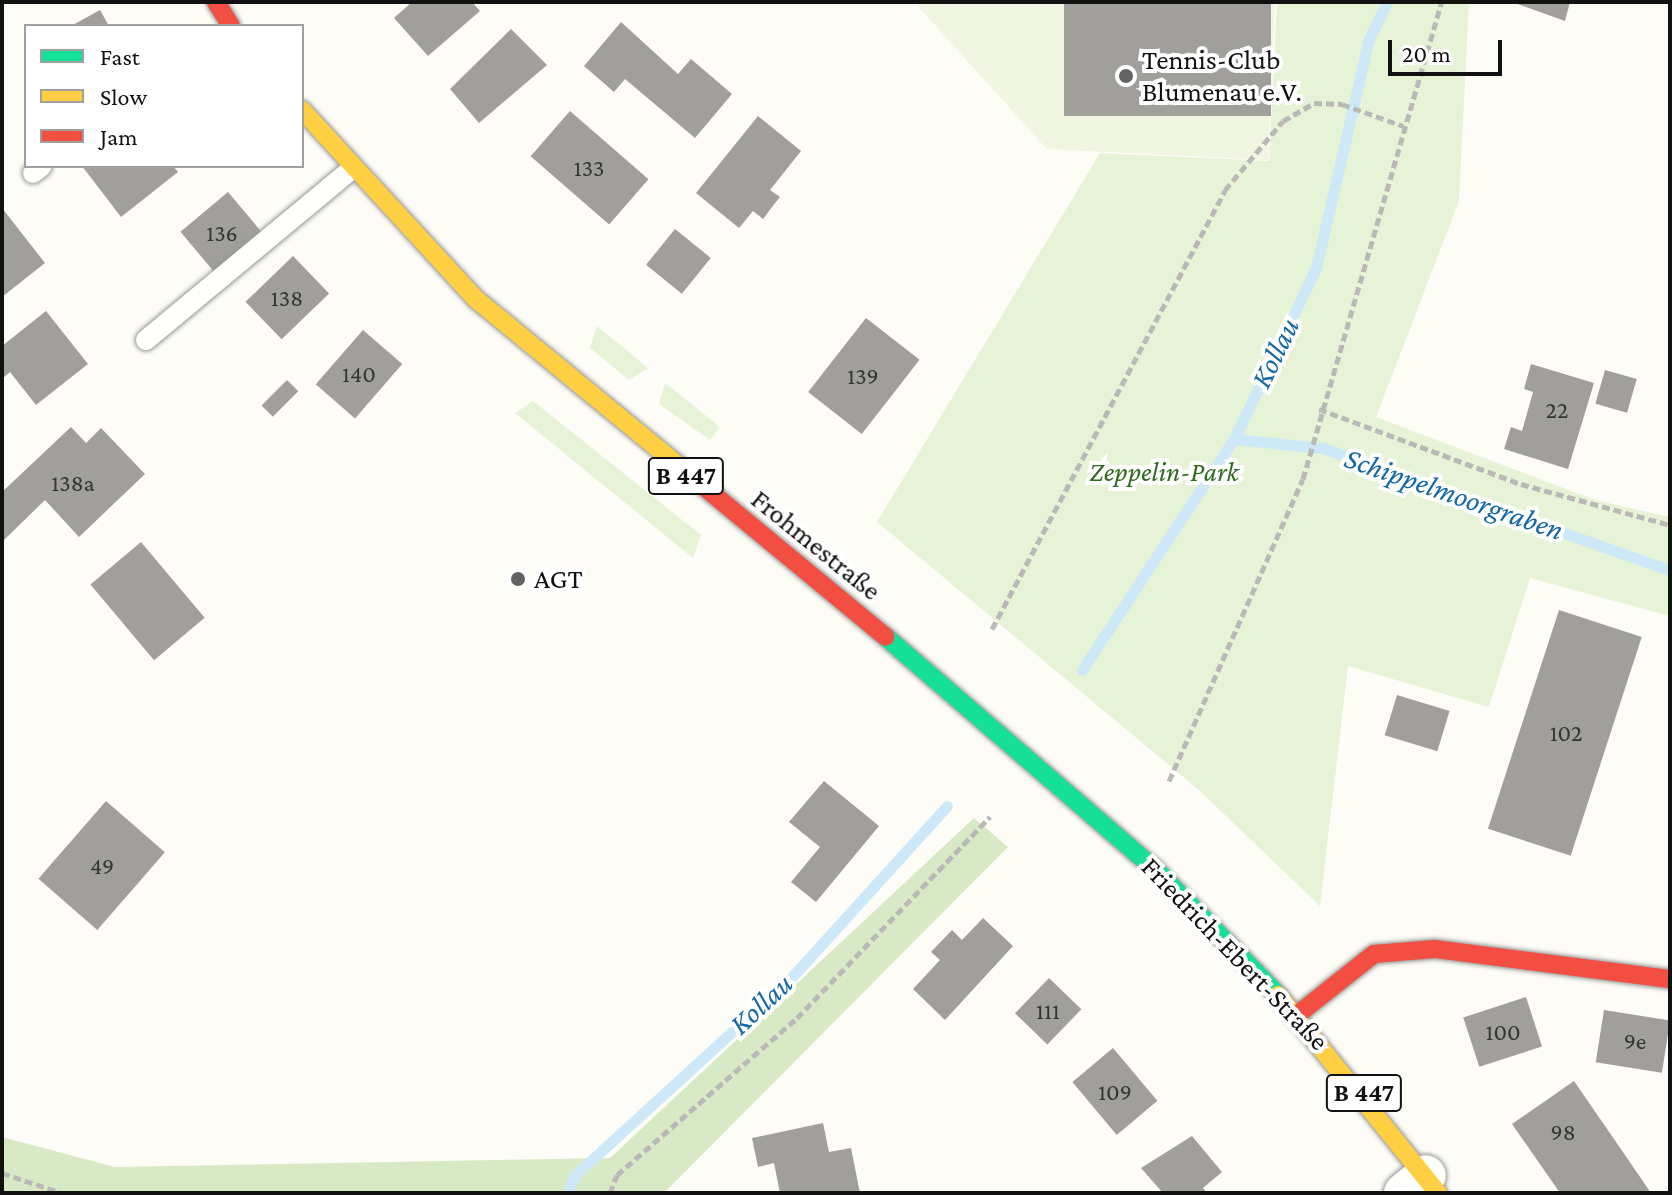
<!DOCTYPE html>
<meta charset="utf-8">
<style>
body{margin:0}
#map{position:relative;width:1672px;height:1195px;overflow:hidden;background:#fdfcf7;font-family:"Crimson Pro",serif}
div>[style]{position:absolute}
[style*='--x']{left:calc(var(--x)*1px);top:calc(var(--y)*1px);width:calc(var(--w)*1px);rotate:calc(var(--a)*1deg)}
.green>*{inset:0;background:#e7f3d7}
.forest>*{inset:0;background:#d8eac5}
.pitch>*{inset:0;background:#f0f6e1}
.stream>*{height:11px;margin:-5.5px;padding:0 5.5px;transform-origin:5.5px;border-radius:5.5px;background:#cde8f7}
.building>*{inset:0;background:#a19f9c;transform-origin:0 0}
.path>*{height:5px;margin-top:-2.5px;transform-origin:0;background:repeating-linear-gradient(90deg,#b9b9b8 0 8px,transparent 0 12px)}
.roads{filter:drop-shadow(0 0 2px #979795) drop-shadow(0 0 2px #979795)}
.lane>*{height:20px;margin:-10px;padding:0 10px;transform-origin:10px;border-radius:10px;background:#fffffe}
.street>*{height:40px;margin:-20px;padding:0 20px;transform-origin:20px;border-radius:20px;background:#fffffe}
.fast>*{height:18px;margin:-9px;padding:0 9px;transform-origin:9px;border-radius:9px;background:#16e098}
.slow>*{height:18px;margin:-9px;padding:0 9px;transform-origin:9px;border-radius:9px;background:#ffcf43}
.jam>*{height:18px;margin:-9px;padding:0 9px;transform-origin:9px;border-radius:9px;background:#f24e42}
.dots>*{width:22px;height:22px;translate:-50% -50%;box-sizing:border-box;border:4px solid #fff;border-radius:50%}
span{translate:-50% -50%;white-space:nowrap;text-align:center;line-height:1.15;-webkit-text-stroke:8px #fff;paint-order:stroke}
.number-label{font-size:24px;color:#353434}
.number-label span{-webkit-text-stroke-width:0}
.shield-label span{padding:2px 6px;background:#fff;border:2px solid;border-radius:6px;-webkit-text-stroke-width:0}
.shield-label{font-size:26px;color:#111;font-weight:700}
.poi-label{font-size:28px;color:#111}
.left{translate:0 -50%;text-align:left}
.park-label{font-size:28px;color:#2f6b1f;font-style:italic}
.street-label{font-size:28px;color:#111}
.water-label{font-size:30px;color:#1768a6;font-style:italic}
.frame{position:absolute;inset:0;border:4px solid #111;pointer-events:none}
.legend{position:absolute;left:24px;top:24px;width:280px;height:144px;box-sizing:border-box;background:#fff;border:2px solid #a0a0a0;margin:0;padding:10px 14px;list-style:none;font-size:24px;color:#111}
.legend li{display:flex;align-items:center;gap:16px;height:40px}
.legend b{width:40px;border:2px solid #a0a0a0}
.scale{position:absolute;left:1388px;top:40px;width:114px;height:36px;box-sizing:border-box;border:4px solid #111;border-top:0;padding-left:10px;font-size:24px;line-height:28px;white-space:nowrap;color:#111;-webkit-text-stroke:6px #fff;paint-order:stroke}
</style>
<div id="map">
<div class="green">
<div style="clip-path:polygon(1277px 2px,1469px 2px,1459px 201px,1376px 417px,1595px 500px,1670px 517px,1670px 616px,1530px 578px,1489px 707px,1348px 666px,1320px 906px,1199px 790px,877px 522px,1100px 153px,1269px 161px)"></div>
<div style="clip-path:polygon(597px 326px,648px 368px,629px 380px,590px 348px)"></div>
<div style="clip-path:polygon(665px 383px,720px 427px,710px 440px,659px 404px)"></div>
<div style="clip-path:polygon(533px 401px,701px 535px,693px 558px,515px 413px)"></div>
</div>
<div class="forest">
<div style="clip-path:polygon(974px 818px,1008px 847px,664px 1193px,2px 1193px,2px 1137px,115px 1167px,610px 1158px)"></div>
</div>
<div class="pitch">
<div style="clip-path:polygon(914px 2px,1275px 2px,1268px 160px,1047px 149px)"></div>
</div>
<div class="stream">
<div style="--x:1234;--y:439;--w:89;--a:5.8"></div>
<div style="--x:1323;--y:448;--w:368;--a:19.4"></div>
<div style="--x:1082;--y:670;--w:277;--a:-56.7"></div>
<div style="--x:1234;--y:439;--w:190;--a:-64.4"></div>
<div style="--x:1316;--y:268;--w:235;--a:-77"></div>
<div style="--x:1369;--y:39;--w:41;--a:-64.1"></div>
<div style="--x:568;--y:1193;--w:18;--a:-71"></div>
<div style="--x:574;--y:1176;--w:294;--a:-42.4"></div>
<div style="--x:791;--y:978;--w:232;--a:-47.8"></div>
</div>
<div class="building">
<div style="clip-path:polygon(412px 2px,472px 2px,480px 11px,428px 56px,394px 18px)"></div>
<div style="left:1064px;top:2px;width:207px;height:114px"></div>
<div style="clip-path:polygon(1512px 2px,1570px 2px,1565px 21px)"></div>
<div style="clip-path:polygon(100px 10px,109px 26px,71px 26px)"></div>
<div style="clip-path:polygon(621px 22px,678px 74px,691px 59px,732px 94px,695px 138px,625px 79px,614px 92px,584px 66px)"></div>
<div style="clip-path:polygon(511px 29px,547px 65px,479px 123px,450px 89px)"></div>
<div style="left:570px;top:111px;width:104px;height:60px;rotate:41deg"></div>
<div style="clip-path:polygon(758px 116px,801px 151px,770px 190px,780px 197px,772px 207px,763px 219px,753px 211px,739px 228px,696px 193px)"></div>
<div style="clip-path:polygon(82px 166px,173px 166px,178px 172px,121px 217px)"></div>
<div style="left:228px;top:192px;width:56px;height:62px;rotate:50deg"></div>
<div style="clip-path:polygon(2px 208px,45px 263px,2px 297px)"></div>
<div style="left:675px;top:229px;width:46px;height:46px;rotate:39deg"></div>
<div style="left:293px;top:256px;width:52px;height:66px;rotate:46deg"></div>
<div style="clip-path:polygon(46px 311px,88px 364px,36px 405px,10px 372px,2px 379px,2px 346px)"></div>
<div style="left:866px;top:318px;width:68px;height:94px;rotate:38deg"></div>
<div style="left:363px;top:330px;width:52px;height:72px;rotate:41deg"></div>
<div style="clip-path:polygon(1531px 364px,1594px 383px,1568px 469px,1504px 449px,1511px 427px,1522px 431px,1533px 392px,1524px 389px)"></div>
<div style="left:1605px;top:370px;width:33px;height:35px;rotate:16deg"></div>
<div style="left:287px;top:380px;width:16px;height:36px;rotate:45deg"></div>
<div style="clip-path:polygon(71px 427px,86px 443px,101px 428px,145px 474px,79px 537px,45px 500px,4px 540px,2px 492px)"></div>
<div style="left:141px;top:542px;width:99px;height:66px;rotate:50deg"></div>
<div style="left:1559px;top:610px;width:87px;height:230px;rotate:18deg"></div>
<div style="left:1397px;top:695px;width:55px;height:42px;rotate:17deg"></div>
<div style="clip-path:polygon(824px 781px,879px 826px,816px 902px,791px 882px,820px 847px,789px 822px)"></div>
<div style="left:106px;top:801px;width:78px;height:103px;rotate:41deg"></div>
<div style="clip-path:polygon(983px 918px,1013px 946px,945px 1020px,913px 989px,940px 960px,931px 952px,952px 930px,962px 940px)"></div>
<div style="left:1049px;top:978px;width:45px;height:49px;rotate:44deg"></div>
<div style="left:1526px;top:997px;width:52px;height:66px;rotate:72deg"></div>
<div style="left:1604px;top:1010px;width:67px;height:53px;rotate:9deg"></div>
<div style="left:1113px;top:1048px;width:69px;height:53px;rotate:50deg"></div>
<div style="clip-path:polygon(1574px 1081px,1614px 1139px,1651px 1193px,1560px 1193px,1512px 1124px)"></div>
<div style="clip-path:polygon(823px 1123px,829px 1152px,851px 1148px,860px 1193px,780px 1193px,774px 1163px,758px 1167px,752px 1138px)"></div>
<div style="clip-path:polygon(1192px 1136px,1222px 1172px,1203px 1188px,1207px 1193px,1163px 1193px,1141px 1168px)"></div>
</div>
<div class="path">
<div style="--x:1319;--y:409;--w:215;--a:20.4"></div>
<div style="--x:1521;--y:484;--w:155;--a:15.4"></div>
<div style="--x:992;--y:629;--w:497;--a:-62"></div>
<div style="--x:1225;--y:190;--w:90;--a:-50"></div>
<div style="--x:1283;--y:121;--w:36;--a:-30"></div>
<div style="--x:1314;--y:103;--w:28;--a:2"></div>
<div style="--x:1342;--y:104;--w:65;--a:19.8"></div>
<div style="--x:1169;--y:781;--w:330;--a:-66.1"></div>
<div style="--x:1303;--y:479;--w:497;--a:-73.8"></div>
<div style="--x:2;--y:1173;--w:63;--a:18.4"></div>
<div style="--x:610;--y:1193;--w:19;--a:-69"></div>
<div style="--x:617;--y:1175;--w:239;--a:-41.1"></div>
<div style="--x:797;--y:1018;--w:279;--a:-46.2"></div>
</div>
<div class="roads">
<div class="lane">
<div style="--x:33;--y:173;--w:11;--a:-38"></div>
<div style="--x:146;--y:340;--w:268;--a:-39.7"></div>
</div>
<div class="street">
<div style="--x:1404;--y:1193;--w:28;--a:-39"></div>
</div>
<div class="fast">
<div style="--x:886;--y:637;--w:354;--a:40.8"></div>
<div style="--x:1154;--y:868;--w:177;--a:45.7"></div>
</div>
<div class="slow">
<div style="--x:302;--y:110;--w:258;--a:47.4"></div>
<div style="--x:477;--y:300;--w:283;--a:39.4"></div>
<div style="--x:1278;--y:995;--w:255;--a:51.1"></div>
</div>
<div class="jam">
<div style="--x:216;--y:2;--w:28;--a:58"></div>
<div style="--x:696;--y:480;--w:246;--a:39.6"></div>
<div style="--x:1297;--y:1015;--w:98;--a:-38.4"></div>
<div style="--x:1374;--y:954;--w:61;--a:-4.7"></div>
<div style="--x:1435;--y:949;--w:237;--a:7.3"></div>
</div>
</div>
<div class="dots">
<div style="left:1126px;top:76px;background:#646362"></div>
<div style="left:518px;top:579px;background:#646362"></div>
</div>
<div class="number-label">
<span style="left:589px;top:168px">133</span>
<span style="left:222px;top:233px">136</span>
<span style="left:287px;top:298px">138</span>
<span style="left:359px;top:374px">140</span>
<span style="left:863px;top:376px">139</span>
<span style="left:1557px;top:410px">22</span>
<span style="left:73px;top:483px">138a</span>
<span style="left:1566px;top:733px">102</span>
<span style="left:102px;top:866px">49</span>
<span style="left:1048px;top:1011px">111</span>
<span style="left:1503px;top:1032px">100</span>
<span style="left:1635px;top:1041px">9e</span>
<span style="left:1115px;top:1092px">109</span>
<span style="left:1563px;top:1132px">98</span>
</div>
<div class="shield-label">
<span style="left:686px;top:476px">B 447</span>
<span style="left:1364px;top:1093px">B 447</span>
</div>
<div class="poi-label">
<span class="left" style="left:1142px;top:76px">Tennis-Club<br>Blumenau e.V.</span>
<span class="left" style="left:534px;top:579px">AGT</span>
</div>
<div class="park-label">
<span style="left:1164px;top:472px">Zeppelin-Park</span>
</div>
<div class="street-label">
<span style="left:816px;top:545px;rotate:39deg">Frohmestraße</span>
<span style="left:1235px;top:954px;rotate:46deg">Friedrich-Ebert-Straße</span>
</div>
<div class="water-label">
<span style="left:1275px;top:353px;rotate:-64deg">Kollau</span>
<span style="left:1454px;top:494px;rotate:19deg">Schippelmoorgraben</span>
<span style="left:761px;top:1004px;rotate:-43deg">Kollau</span>
</div>
<div class="frame"></div>
<ul class="legend">
<li><b style="height:10px;background:#16e098"></b>Fast</li>
<li><b style="height:10px;background:#ffcf43"></b>Slow</li>
<li><b style="height:10px;background:#f24e42"></b>Jam</li>
</ul>
<div class="scale">20 m</div>
</div>
